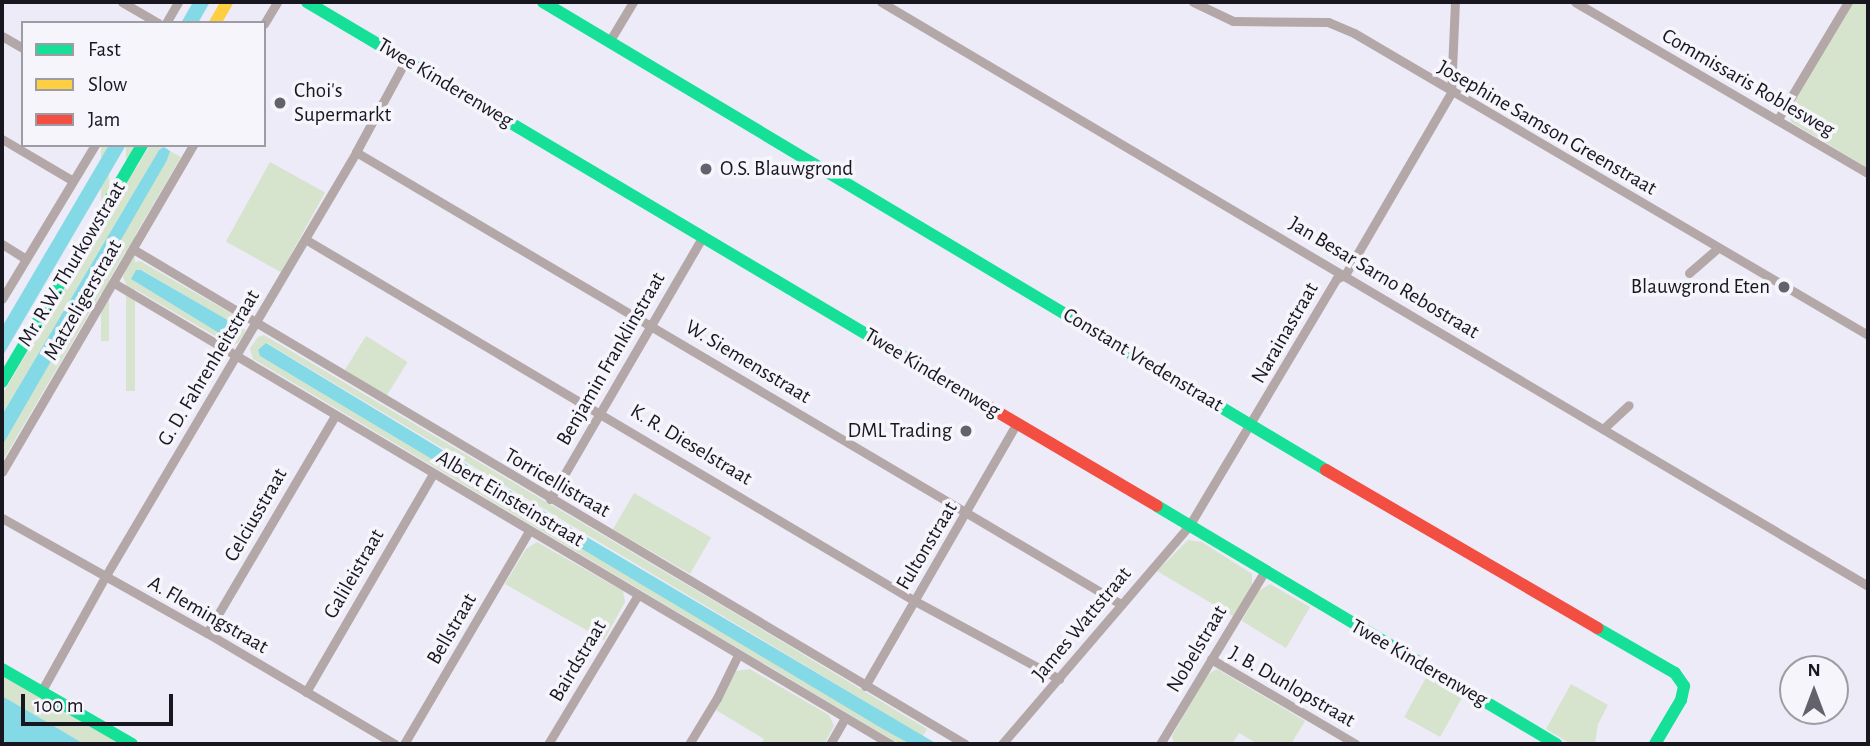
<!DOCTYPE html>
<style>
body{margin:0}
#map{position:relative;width:1870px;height:746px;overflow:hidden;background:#edebf8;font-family:"Alegreya Sans",sans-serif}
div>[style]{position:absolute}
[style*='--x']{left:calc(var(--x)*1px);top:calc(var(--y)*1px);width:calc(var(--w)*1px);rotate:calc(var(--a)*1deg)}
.green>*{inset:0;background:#d6e3cd;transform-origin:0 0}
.water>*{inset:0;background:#83d9e5}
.street>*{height:9px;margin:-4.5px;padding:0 4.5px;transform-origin:4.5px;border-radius:4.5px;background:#b3a8a7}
.fast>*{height:12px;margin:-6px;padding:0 6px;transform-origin:6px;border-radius:6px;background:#16e098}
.slow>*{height:12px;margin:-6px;padding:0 6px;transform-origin:6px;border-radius:6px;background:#ffcf43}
.jam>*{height:12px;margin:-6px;padding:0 6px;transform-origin:6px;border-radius:6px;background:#f24e42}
.dots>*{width:19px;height:19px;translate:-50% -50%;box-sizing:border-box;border:4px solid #f6f5fb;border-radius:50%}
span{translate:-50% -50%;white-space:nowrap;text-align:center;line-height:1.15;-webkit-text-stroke:7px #f6f5fb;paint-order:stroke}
.street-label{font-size:21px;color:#181720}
.poi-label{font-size:21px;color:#181720}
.left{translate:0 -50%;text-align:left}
.right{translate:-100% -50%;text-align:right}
.frame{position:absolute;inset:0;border:4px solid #181720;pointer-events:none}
.legend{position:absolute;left:21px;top:21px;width:245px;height:126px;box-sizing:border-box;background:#f6f5fb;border:2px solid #9d9ca3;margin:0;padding:9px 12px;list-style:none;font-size:21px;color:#181720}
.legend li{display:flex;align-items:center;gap:14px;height:35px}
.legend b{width:35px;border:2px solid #9d9ca3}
.north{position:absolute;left:1779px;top:655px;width:70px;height:70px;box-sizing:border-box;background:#f6f5fb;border:2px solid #9d9ca3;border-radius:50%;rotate:0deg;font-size:19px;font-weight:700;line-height:28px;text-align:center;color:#181720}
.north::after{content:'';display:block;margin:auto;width:24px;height:32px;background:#63616c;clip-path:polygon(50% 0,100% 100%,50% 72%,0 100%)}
.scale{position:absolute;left:21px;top:694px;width:152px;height:32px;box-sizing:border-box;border:4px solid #181720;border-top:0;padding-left:9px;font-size:21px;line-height:24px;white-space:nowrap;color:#181720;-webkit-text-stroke:5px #f6f5fb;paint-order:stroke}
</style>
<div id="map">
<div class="green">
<div style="clip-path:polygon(1852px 2px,1868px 2px,1868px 168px,1791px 122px,1789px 115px,1790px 107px)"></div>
<div style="left:101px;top:145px;width:8px;height:196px"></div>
<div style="left:126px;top:145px;width:9px;height:246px"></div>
<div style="clip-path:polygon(150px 145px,164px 147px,159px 150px,2px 415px,2px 395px)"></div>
<div style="clip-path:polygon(170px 151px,181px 157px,2px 462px,2px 446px)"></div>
<div style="left:270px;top:162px;width:63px;height:91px;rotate:29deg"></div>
<div style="clip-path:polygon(evenodd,140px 261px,241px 319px,245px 332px,238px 343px,232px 346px,126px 284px,123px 277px,126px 270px,131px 263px,140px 261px,142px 270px,235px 325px,229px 338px,131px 279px,136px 271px,142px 270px)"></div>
<div style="clip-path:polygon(264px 335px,731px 611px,927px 729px,923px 736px,267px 343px,258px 350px,260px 356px,910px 744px,899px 744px,253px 359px,250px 348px,258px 337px)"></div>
<div style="left:366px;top:336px;width:49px;height:40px;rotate:32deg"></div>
<div style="left:634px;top:493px;width:89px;height:42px;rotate:30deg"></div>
<div style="clip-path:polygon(1188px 540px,1202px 542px,1252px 574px,1252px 586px,1233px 616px,1157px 571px)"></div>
<div style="clip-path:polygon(537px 542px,623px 591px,625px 602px,604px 640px,505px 584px,526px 549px)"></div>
<div style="clip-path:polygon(1270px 584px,1310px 607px,1286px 648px,1242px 621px,1258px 591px)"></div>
<div style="clip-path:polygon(750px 669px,829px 715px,834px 726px,824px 744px,761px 744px,764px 739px,716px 710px,736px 671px)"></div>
<div style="clip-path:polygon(1217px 669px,1305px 721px,1291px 744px,1258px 744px,1239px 733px,1232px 744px,1174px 744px,1172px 736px,1207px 675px)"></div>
<div style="clip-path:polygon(2px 673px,124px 744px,84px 744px,2px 696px)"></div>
<div style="left:1427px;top:676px;width:41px;height:47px;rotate:29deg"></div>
<div style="clip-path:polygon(1571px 684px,1608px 705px,1598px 724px,1595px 744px,1571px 744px,1546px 729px)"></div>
</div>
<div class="water">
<div style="clip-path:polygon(193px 2px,210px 2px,198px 23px,181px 23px)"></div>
<div style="clip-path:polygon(109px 145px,126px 145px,2px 357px,2px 327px)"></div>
<div style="clip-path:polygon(164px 147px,170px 151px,167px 160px,2px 446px,2px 415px,159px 150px)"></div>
<div style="clip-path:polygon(136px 270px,141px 270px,236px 325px,236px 335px,229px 339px,131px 279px)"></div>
<div style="clip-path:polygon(266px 343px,575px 530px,937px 744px,910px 744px,883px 729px,400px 440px,260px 356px,258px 350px)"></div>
<div style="clip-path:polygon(2px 696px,52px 725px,84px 744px,9px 744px,2px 740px)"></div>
</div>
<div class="street">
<div style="--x:122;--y:2;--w:42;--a:30.3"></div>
<div style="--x:881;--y:2;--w:1147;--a:30.61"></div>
<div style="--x:1193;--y:2;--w:44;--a:25.4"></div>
<div style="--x:1233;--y:21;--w:95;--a:0.6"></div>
<div style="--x:1328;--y:22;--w:28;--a:23"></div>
<div style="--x:1354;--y:33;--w:596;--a:30.44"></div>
<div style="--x:1575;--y:2;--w:339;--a:30.3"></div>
<div style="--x:166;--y:23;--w:24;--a:-60"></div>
<div style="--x:264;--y:24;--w:26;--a:-59"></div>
<div style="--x:2;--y:36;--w:24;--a:30"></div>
<div style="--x:609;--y:42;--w:47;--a:-59"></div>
<div style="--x:1778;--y:119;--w:136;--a:-59.1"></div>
<div style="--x:2;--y:139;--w:82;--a:30.6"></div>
<div style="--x:356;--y:152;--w:889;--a:30.58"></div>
<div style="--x:305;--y:239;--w:709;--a:30.69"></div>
<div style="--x:915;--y:601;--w:164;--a:28.4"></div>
<div style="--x:2;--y:244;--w:28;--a:32"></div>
<div style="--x:133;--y:249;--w:968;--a:30.75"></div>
<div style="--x:1689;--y:273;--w:38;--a:-41"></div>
<div style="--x:114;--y:283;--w:903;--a:30.71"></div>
<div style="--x:2;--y:299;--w:180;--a:-58.9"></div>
<div style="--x:1603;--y:429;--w:35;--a:-43"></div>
<div style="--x:2;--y:472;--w:379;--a:-59.7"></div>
<div style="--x:550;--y:499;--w:304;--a:-59.8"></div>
<div style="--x:2;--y:518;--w:235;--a:29.3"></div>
<div style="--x:207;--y:633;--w:218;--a:30.6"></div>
<div style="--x:207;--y:633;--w:252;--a:-59.5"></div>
<div style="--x:1211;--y:659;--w:168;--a:30.4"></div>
<div style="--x:865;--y:686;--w:304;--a:-60"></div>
<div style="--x:41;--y:692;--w:132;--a:-60.9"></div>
<div style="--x:105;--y:577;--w:494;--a:-59.4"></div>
<div style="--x:356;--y:152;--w:105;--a:-61.5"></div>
<div style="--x:306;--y:692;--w:252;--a:-59.8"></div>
<div style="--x:404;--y:744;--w:247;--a:-59.6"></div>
<div style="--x:548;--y:744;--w:174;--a:-58.9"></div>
<div style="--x:689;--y:744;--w:54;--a:-58.7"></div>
<div style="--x:717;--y:698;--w:48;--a:-64"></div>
<div style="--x:830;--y:744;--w:30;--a:-60"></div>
<div style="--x:1002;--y:744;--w:287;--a:-49.4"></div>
<div style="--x:1189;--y:526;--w:287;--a:-59.2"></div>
<div style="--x:1336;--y:279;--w:10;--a:-24"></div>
<div style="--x:1345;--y:275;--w:211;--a:-59.8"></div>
<div style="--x:1451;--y:93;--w:91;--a:-87.5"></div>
<div style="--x:1160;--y:744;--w:201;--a:-58.8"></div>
</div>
<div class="fast">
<div style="--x:307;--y:2;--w:762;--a:30.71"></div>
<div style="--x:543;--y:2;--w:912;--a:30.87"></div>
<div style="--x:2;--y:382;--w:275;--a:-59.4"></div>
<div style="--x:1157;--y:506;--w:465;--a:30.8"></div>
<div style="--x:1597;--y:628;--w:90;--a:30"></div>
<div style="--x:1675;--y:673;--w:16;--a:55"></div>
<div style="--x:1684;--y:686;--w:14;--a:102"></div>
<div style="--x:1681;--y:700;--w:51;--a:120.6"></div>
<div style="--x:2;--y:669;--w:150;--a:30"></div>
</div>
<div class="slow">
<div style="--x:215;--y:23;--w:24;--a:-60"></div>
</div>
<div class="jam">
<div style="--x:962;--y:391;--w:226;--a:30.5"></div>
<div style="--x:1326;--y:470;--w:314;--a:30.2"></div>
</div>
<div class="dots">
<div style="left:280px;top:103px;background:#63616c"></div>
<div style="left:706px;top:169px;background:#63616c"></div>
<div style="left:1784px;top:287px;background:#63616c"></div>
<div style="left:966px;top:431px;background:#63616c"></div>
</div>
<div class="street-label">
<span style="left:445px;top:83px;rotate:31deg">Twee Kinderenweg</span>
<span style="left:1748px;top:83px;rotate:30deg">Commissaris Roblesweg</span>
<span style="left:1547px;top:128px;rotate:30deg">Josephine Samson Greenstraat</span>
<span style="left:72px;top:264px;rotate:-59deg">Mr. R.W. Thurkowstraat</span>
<span style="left:1384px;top:278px;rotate:31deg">Jan Besar Sarno Rebostraat</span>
<span style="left:83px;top:300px;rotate:-60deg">Matzeligerstraat</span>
<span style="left:1285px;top:333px;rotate:-60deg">Narainastraat</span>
<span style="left:611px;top:359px;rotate:-60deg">Benjamin Franklinstraat</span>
<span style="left:1143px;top:360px;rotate:31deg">Constant Vredenstraat</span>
<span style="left:748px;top:362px;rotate:31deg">W. Siemensstraat</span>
<span style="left:209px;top:368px;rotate:-59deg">G. D. Fahrenheitstraat</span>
<span style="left:932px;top:373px;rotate:31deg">Twee Kinderenweg</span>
<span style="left:691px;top:445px;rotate:31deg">K. R. Dieselstraat</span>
<span style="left:557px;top:483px;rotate:30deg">Torricellistraat</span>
<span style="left:510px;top:499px;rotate:31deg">Albert Einsteinstraat</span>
<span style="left:256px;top:515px;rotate:-60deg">Celciusstraat</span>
<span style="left:927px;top:546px;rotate:-59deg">Fultonstraat</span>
<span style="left:354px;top:574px;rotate:-60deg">Galileistraat</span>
<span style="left:208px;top:615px;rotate:30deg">A. Flemingstraat</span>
<span style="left:1082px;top:624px;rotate:-50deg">James Wattstraat</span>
<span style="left:452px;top:629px;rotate:-60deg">Bellstraat</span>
<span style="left:1197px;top:649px;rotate:-59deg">Nobelstraat</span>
<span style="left:578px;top:661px;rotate:-59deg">Bairdstraat</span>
<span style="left:1419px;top:663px;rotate:30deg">Twee Kinderenweg</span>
<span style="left:1292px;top:687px;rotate:30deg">J. B. Dunlopstraat</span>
</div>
<div class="poi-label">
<span class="left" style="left:294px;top:103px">Choi's<br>Supermarkt</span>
<span class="left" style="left:720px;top:169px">O.S. Blauwgrond</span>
<span class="right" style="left:1770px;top:287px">Blauwgrond Eten</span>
<span class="right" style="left:952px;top:431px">DML Trading</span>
</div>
<div class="frame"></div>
<ul class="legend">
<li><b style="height:9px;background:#16e098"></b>Fast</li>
<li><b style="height:9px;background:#ffcf43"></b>Slow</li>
<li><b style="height:9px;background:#f24e42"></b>Jam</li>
</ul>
<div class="north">N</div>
<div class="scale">100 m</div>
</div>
